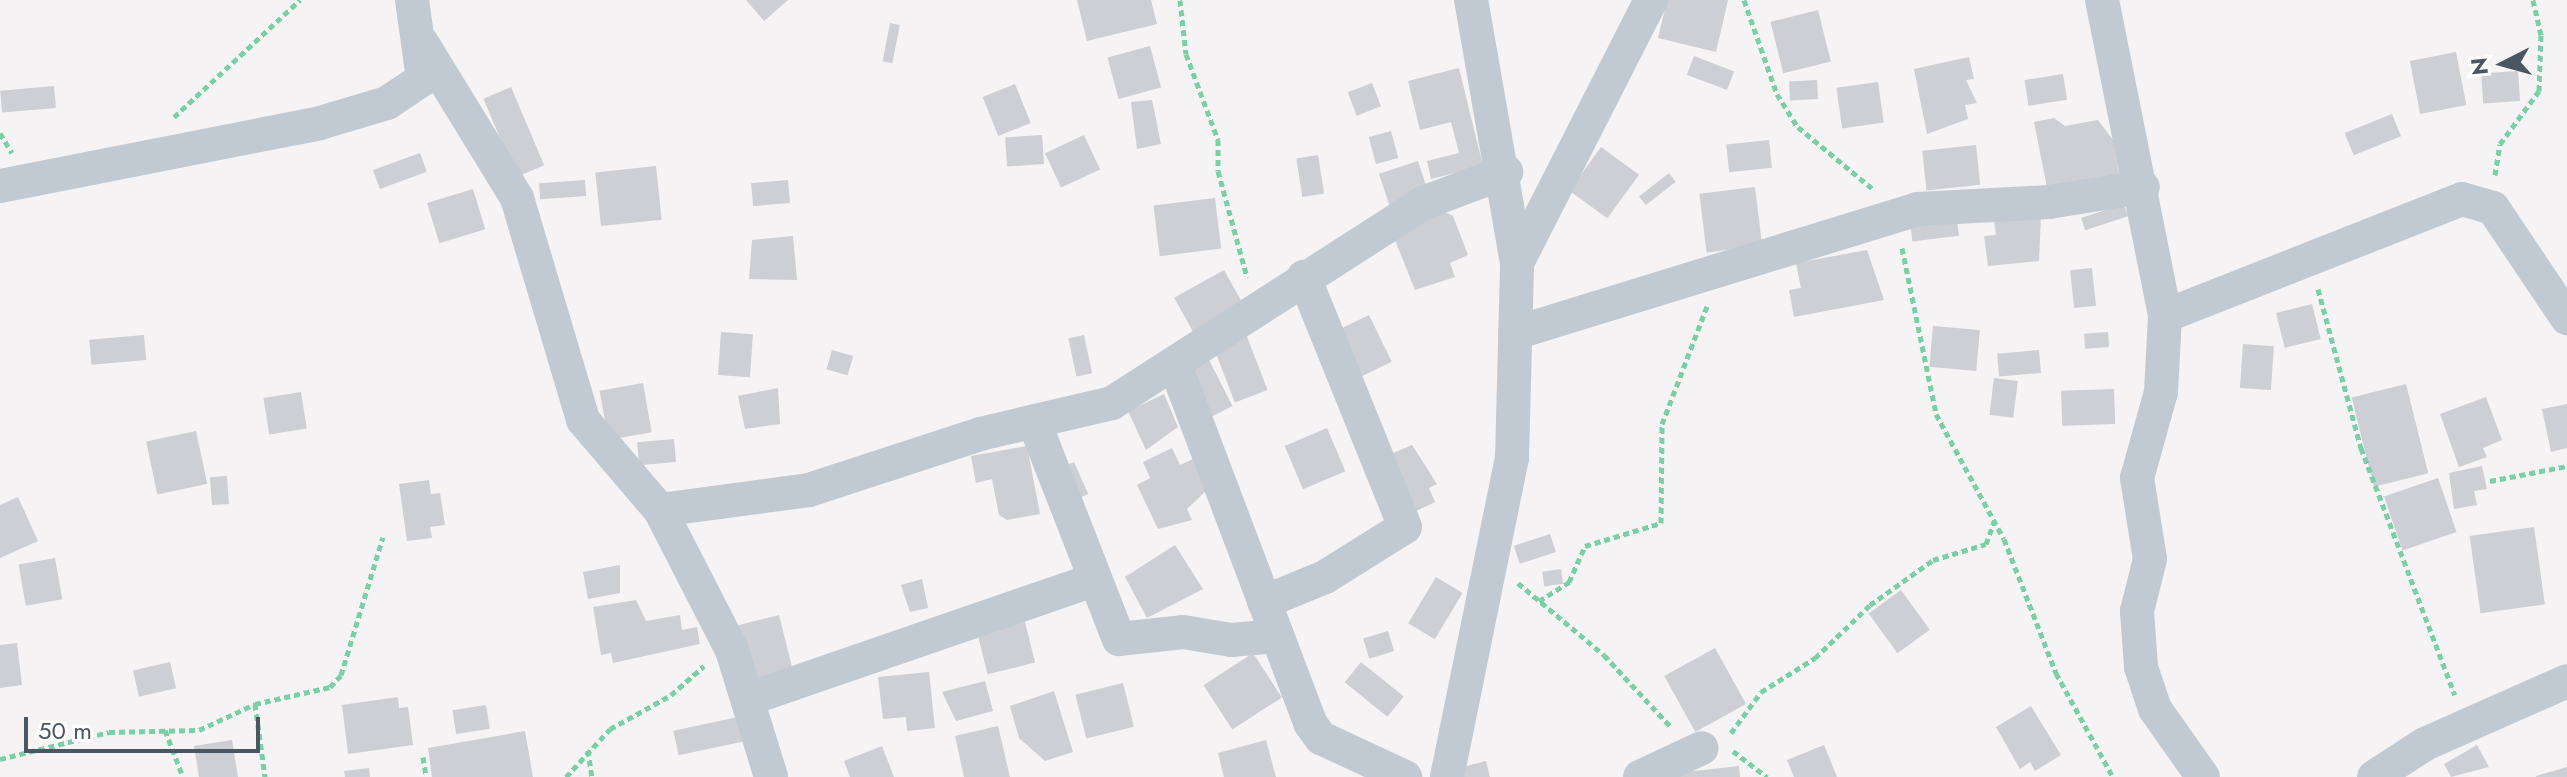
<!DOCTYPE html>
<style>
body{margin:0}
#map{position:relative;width:2567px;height:777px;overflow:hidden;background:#f5f3f3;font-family:Jost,sans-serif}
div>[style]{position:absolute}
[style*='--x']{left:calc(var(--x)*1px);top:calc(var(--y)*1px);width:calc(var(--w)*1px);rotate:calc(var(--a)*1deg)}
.building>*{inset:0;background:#cdcfd5;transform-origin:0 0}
.path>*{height:5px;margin-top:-2.5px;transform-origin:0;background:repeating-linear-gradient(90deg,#7ad0a6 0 6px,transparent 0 10px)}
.minor>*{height:34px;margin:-17px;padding:0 17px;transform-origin:17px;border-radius:17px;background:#c1cad2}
span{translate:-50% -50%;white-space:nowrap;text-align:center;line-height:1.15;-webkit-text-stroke:6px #fff;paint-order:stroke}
.north{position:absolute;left:2463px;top:24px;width:80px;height:80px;-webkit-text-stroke:6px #fff;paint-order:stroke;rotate:264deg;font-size:22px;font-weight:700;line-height:32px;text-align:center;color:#4a5661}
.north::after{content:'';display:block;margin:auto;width:28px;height:36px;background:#4a5661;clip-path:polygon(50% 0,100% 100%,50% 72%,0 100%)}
.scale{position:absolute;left:24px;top:717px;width:236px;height:36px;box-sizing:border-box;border:4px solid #4a5661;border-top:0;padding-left:10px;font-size:24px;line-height:28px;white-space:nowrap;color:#4a5661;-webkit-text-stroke:6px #fff;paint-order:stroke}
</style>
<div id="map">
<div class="building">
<div style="clip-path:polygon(746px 0,788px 0,764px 21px)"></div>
<div style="clip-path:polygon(1077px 0,1151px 0,1157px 24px,1087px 41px)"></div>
<div style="clip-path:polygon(1667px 0,1728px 0,1716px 52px,1658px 38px)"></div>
<div style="left:1818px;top:10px;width:53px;height:49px;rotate:76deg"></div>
<div style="left:890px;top:23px;width:10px;height:39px;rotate:11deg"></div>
<div style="left:1150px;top:46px;width:43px;height:44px;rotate:75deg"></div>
<div style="left:2456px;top:52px;width:54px;height:47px;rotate:79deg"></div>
<div style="left:1694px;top:56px;width:43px;height:20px;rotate:21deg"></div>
<div style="clip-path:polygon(1969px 57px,1974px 79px,1966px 80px,1977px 103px,1965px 105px,1968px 119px,1927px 134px,1914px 69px)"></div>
<div style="clip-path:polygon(1459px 68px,1483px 166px,1431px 179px,1427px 161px,1459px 153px,1451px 122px,1420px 130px,1408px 81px)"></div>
<div style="left:2518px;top:71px;width:30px;height:37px;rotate:86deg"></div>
<div style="left:2063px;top:74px;width:26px;height:39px;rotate:81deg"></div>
<div style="left:1817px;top:80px;width:19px;height:28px;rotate:87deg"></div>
<div style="left:1878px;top:82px;width:41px;height:42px;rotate:82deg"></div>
<div style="left:1372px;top:83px;width:25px;height:26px;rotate:69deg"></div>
<div style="left:1015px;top:84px;width:42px;height:35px;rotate:68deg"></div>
<div style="left:54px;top:86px;width:22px;height:54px;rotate:85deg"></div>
<div style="left:511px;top:87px;width:85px;height:30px;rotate:67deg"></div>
<div style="clip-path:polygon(1152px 100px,1161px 144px,1137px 149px,1131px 102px)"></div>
<div style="left:2392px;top:114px;width:24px;height:51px;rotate:68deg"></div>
<div style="clip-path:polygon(2054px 118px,2065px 126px,2098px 120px,2113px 140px,2121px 184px,2049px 198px,2034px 122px)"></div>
<div style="left:1391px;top:131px;width:28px;height:23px;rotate:75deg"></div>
<div style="left:1042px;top:135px;width:29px;height:37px;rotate:86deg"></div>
<div style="left:1084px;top:135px;width:38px;height:43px;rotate:65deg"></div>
<div style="left:1769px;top:140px;width:28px;height:43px;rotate:84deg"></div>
<div style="left:1976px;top:145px;width:40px;height:54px;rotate:84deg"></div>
<div style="left:1601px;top:147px;width:47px;height:54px;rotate:36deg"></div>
<div style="left:420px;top:153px;width:20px;height:50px;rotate:70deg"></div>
<div style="left:1318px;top:155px;width:39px;height:22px;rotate:81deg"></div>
<div style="left:1418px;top:161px;width:35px;height:41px;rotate:72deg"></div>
<div style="left:656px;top:166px;width:54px;height:61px;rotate:84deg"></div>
<div style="left:1669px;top:173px;width:11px;height:38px;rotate:52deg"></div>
<div style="left:585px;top:180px;width:16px;height:46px;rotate:86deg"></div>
<div style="left:788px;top:180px;width:23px;height:37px;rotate:85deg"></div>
<div style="left:1755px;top:187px;width:59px;height:56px;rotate:83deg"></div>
<div style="left:473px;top:189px;width:42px;height:48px;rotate:73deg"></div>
<div style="left:1215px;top:198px;width:51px;height:62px;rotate:83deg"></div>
<div style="left:2124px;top:204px;width:13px;height:45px;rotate:72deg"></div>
<div style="clip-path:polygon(1439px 209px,1453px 216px,1468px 255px,1450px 263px,1455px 277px,1415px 290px,1395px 240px)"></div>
<div style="left:1956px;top:211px;width:25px;height:47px;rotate:83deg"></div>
<div style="clip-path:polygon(2041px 215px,2039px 261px,1988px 266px,1984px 236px,1996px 235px,1994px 220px)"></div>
<div style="clip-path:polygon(793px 236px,797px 280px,749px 279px,752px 240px)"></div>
<div style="clip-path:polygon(1867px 250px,1884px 300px,1794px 317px,1789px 290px,1801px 288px,1796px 263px)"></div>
<div style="left:2092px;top:268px;width:38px;height:22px;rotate:84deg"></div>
<div style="left:1224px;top:270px;width:39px;height:57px;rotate:61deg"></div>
<div style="left:2312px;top:304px;width:36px;height:37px;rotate:76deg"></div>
<div style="left:1369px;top:315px;width:52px;height:43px;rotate:64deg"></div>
<div style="left:1933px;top:326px;width:47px;height:41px;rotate:5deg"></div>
<div style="left:721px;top:332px;width:32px;height:43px;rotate:4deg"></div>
<div style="left:2108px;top:332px;width:15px;height:24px;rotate:86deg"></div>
<div style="left:1246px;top:334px;width:60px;height:35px;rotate:69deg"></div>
<div style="left:144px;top:335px;width:25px;height:55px;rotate:85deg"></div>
<div style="left:1084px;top:335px;width:39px;height:16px;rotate:78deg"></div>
<div style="left:2243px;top:344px;width:31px;height:44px;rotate:4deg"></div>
<div style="left:832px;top:350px;width:22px;height:20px;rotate:16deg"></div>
<div style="left:2039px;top:350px;width:23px;height:42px;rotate:85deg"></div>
<div style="left:1207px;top:356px;width:56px;height:27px;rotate:63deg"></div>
<div style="left:1994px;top:378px;width:24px;height:37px;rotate:7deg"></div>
<div style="left:643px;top:383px;width:50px;height:44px;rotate:80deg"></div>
<div style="left:2406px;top:384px;width:92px;height:56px;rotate:76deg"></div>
<div style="clip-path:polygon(778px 388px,780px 424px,745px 429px,738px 396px)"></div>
<div style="left:2114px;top:389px;width:35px;height:53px;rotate:88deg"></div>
<div style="left:301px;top:392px;width:37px;height:38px;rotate:81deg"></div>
<div style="clip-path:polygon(1164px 394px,1178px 427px,1146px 450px,1128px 411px)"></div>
<div style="clip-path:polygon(2486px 397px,2502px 440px,2483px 448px,2487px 457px,2459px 467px,2440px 414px)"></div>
<div style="clip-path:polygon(2567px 404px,2567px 448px,2551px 452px,2542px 409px)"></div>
<div style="left:1327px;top:428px;width:47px;height:46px;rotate:67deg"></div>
<div style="left:196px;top:431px;width:54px;height:51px;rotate:78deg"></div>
<div style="left:674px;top:439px;width:23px;height:37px;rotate:85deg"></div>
<div style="clip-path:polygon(1412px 445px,1437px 484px,1429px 488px,1435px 502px,1410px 514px,1384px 457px)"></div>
<div style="clip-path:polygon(1027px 446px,1040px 514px,1007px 520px,999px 515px,992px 479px,976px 483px,971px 456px)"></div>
<div style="clip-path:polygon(1172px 448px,1180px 465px,1193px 459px,1207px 490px,1187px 509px,1192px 520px,1158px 529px,1137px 485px,1150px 478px,1143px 462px)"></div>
<div style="left:1074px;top:462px;width:35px;height:21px;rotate:66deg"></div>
<div style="clip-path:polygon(2482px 466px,2487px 489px,2474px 491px,2477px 505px,2454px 509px,2449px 473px)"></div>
<div style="left:227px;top:476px;width:28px;height:17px;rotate:86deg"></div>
<div style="left:2438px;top:478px;width:57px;height:57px;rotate:71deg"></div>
<div style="clip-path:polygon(429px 480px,431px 494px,440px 493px,445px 525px,430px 527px,432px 538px,407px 541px,399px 484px)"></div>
<div style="clip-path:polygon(18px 497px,38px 541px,0 558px,0 505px)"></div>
<div style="left:2534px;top:527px;width:78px;height:65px;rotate:82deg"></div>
<div style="left:1550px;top:534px;width:19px;height:38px;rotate:72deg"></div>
<div style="clip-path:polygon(1175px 545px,1203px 589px,1147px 618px,1125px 577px)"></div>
<div style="left:55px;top:558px;width:42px;height:37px;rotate:80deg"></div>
<div style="clip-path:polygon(620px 565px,620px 593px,588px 599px,583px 572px)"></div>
<div style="left:1561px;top:569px;width:15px;height:19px;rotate:82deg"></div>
<div style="left:1436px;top:577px;width:31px;height:54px;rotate:31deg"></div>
<div style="clip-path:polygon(922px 579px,928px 608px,910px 612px,901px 585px)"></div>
<div style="left:1901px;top:590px;width:49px;height:40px;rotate:54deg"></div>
<div style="clip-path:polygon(636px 600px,646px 621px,680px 615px,682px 630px,697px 627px,700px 644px,613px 663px,611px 653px,601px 655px,593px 607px)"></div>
<div style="left:1023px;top:614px;width:50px;height:49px;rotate:76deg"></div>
<div style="left:779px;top:615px;width:57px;height:45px;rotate:76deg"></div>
<div style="left:1388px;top:631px;width:21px;height:26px;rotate:73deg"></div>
<div style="clip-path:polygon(17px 643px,22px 685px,0 688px,0 645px)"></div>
<div style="left:1715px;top:648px;width:64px;height:58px;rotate:61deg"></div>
<div style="left:1253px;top:653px;width:53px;height:59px;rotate:57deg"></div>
<div style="left:170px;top:662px;width:27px;height:38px;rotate:77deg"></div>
<div style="left:1361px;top:662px;width:55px;height:26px;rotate:39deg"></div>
<div style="clip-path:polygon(929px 672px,935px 728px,907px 731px,906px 717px,883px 719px,878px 677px)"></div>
<div style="clip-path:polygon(985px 681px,993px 711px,956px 721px,942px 692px)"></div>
<div style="left:1123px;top:683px;width:45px;height:49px;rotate:76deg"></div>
<div style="clip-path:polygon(1054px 691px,1073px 752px,1045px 761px,1019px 738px,1010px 706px)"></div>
<div style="clip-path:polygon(398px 697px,399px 708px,408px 707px,413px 745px,348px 754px,342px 705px)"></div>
<div style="left:486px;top:705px;width:24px;height:34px;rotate:81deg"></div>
<div style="clip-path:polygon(2031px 706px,2061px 755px,2035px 771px,2030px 762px,2020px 769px,1996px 727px)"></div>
<div style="left:738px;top:717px;width:25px;height:66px;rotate:78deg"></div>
<div style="clip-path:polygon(998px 726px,1010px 777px,964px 777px,955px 736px)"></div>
<div style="clip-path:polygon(525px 731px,533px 777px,432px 777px,428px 748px)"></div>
<div style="clip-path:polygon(232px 740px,238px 777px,199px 777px,194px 746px)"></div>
<div style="clip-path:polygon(1266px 740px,1276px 777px,1224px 777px,1218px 753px)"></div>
<div style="clip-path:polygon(1824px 745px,1837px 777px,1794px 777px,1787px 760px)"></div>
<div style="clip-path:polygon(2477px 745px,2489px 767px,2451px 777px,2444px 764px)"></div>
<div style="clip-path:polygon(882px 746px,894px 777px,850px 777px,844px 761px)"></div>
<div style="clip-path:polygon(1486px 761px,1490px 777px,1453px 777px,1451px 770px)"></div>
<div style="clip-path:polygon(1739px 766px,1740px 777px,1668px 777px,1668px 774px)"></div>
<div style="clip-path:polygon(2567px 767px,2567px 777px,2536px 777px,2536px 776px)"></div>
<div style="clip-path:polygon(369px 768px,370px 777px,345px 777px,344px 771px)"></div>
</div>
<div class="path">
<div style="--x:1180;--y:0;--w:54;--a:83.7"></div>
<div style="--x:1186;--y:54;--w:92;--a:69.6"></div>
<div style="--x:1218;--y:140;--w:31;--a:90"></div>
<div style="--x:1218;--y:171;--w:110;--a:74.7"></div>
<div style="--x:1744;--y:0;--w:100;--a:70.7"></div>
<div style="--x:1777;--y:94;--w:39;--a:58"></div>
<div style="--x:1798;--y:127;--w:97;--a:39.6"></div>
<div style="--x:174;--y:117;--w:172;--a:-42.9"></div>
<div style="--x:0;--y:133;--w:23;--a:59"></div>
<div style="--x:2495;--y:175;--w:31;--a:-81"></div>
<div style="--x:2500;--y:144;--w:66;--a:-53.7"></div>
<div style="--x:2539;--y:91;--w:56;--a:-88"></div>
<div style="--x:2541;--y:35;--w:36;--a:-103"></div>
<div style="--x:1902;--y:248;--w:169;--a:78.4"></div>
<div style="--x:1936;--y:414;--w:142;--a:61.5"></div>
<div style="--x:2004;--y:539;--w:144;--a:68.8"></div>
<div style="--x:2056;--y:673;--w:119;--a:61.3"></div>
<div style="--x:2318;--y:289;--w:165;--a:74.9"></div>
<div style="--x:2361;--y:448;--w:264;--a:69.2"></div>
<div style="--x:2490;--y:481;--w:78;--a:-11"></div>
<div style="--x:1518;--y:583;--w:112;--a:39.9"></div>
<div style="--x:1604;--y:655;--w:97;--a:47.1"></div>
<div style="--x:1539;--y:601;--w:36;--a:-32"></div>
<div style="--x:1569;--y:582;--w:39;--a:-66"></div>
<div style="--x:1585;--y:546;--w:79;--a:-16.8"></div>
<div style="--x:1661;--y:523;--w:99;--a:-89.4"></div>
<div style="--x:1662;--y:424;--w:126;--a:-69.1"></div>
<div style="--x:255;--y:704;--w:74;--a:82.2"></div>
<div style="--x:165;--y:730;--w:50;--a:69"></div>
<div style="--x:1731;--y:733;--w:51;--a:-53.8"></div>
<div style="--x:1761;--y:692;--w:64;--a:-32.2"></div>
<div style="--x:1815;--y:658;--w:76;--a:-43.9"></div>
<div style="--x:1870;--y:605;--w:77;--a:-35.5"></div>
<div style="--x:1933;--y:560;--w:55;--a:-16.8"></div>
<div style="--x:1986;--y:544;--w:23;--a:-70"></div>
<div style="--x:588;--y:750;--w:27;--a:82"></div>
<div style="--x:1733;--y:751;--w:43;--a:37.4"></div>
<div style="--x:423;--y:757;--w:20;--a:81"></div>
<div style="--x:0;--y:759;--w:112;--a:-13.9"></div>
<div style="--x:109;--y:732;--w:90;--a:-1.3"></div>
<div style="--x:199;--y:730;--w:62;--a:-24.9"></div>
<div style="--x:255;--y:704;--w:77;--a:-12.8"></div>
<div style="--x:330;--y:687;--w:16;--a:-47"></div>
<div style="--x:341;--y:675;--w:144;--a:-73.1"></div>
<div style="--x:566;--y:777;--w:65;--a:-47.5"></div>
<div style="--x:610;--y:729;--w:70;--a:-29.1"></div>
<div style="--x:671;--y:695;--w:44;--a:-41.3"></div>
</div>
<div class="minor">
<div style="--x:2102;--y:0;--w:322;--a:78.7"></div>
<div style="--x:2165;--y:316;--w:76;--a:93"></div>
<div style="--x:2161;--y:392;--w:89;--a:105.6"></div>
<div style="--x:2137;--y:478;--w:82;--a:80.9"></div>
<div style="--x:2150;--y:559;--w:54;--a:104"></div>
<div style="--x:2137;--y:611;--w:56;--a:85.9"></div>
<div style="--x:2141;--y:667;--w:44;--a:71.6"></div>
<div style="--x:2155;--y:709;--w:83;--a:54.8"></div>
<div style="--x:422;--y:43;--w:182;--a:58.5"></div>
<div style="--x:517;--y:198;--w:232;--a:73.4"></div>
<div style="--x:583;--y:420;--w:118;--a:49.5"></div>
<div style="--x:660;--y:510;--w:157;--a:62.8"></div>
<div style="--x:732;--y:650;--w:133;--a:72.9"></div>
<div style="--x:0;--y:186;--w:326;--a:-11.1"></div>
<div style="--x:320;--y:123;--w:70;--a:-16.6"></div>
<div style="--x:387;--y:103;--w:43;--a:-33.7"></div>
<div style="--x:423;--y:79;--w:80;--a:-97.9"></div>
<div style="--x:1517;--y:263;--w:295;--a:-63"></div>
<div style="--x:2165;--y:316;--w:319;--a:-21.5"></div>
<div style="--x:2462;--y:199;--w:32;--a:16"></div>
<div style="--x:2493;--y:208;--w:133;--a:56.1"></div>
<div style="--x:1515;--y:333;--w:421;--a:-17.1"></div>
<div style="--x:1917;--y:209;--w:132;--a:-3"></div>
<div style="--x:2049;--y:202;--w:95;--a:-9.1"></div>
<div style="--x:1175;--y:365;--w:383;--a:69.3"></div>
<div style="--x:1310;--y:723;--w:19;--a:54"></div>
<div style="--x:1321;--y:738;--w:93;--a:24.9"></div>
<div style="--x:1035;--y:424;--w:231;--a:68.7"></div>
<div style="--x:1119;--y:639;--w:64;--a:-6.2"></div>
<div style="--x:1183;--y:632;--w:49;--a:9.5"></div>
<div style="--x:1231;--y:640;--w:45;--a:-5.1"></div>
<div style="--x:660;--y:510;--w:150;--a:-7.6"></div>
<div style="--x:809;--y:490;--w:180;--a:-18.1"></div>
<div style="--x:980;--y:434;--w:136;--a:-13.2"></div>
<div style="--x:1112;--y:403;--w:370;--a:-32.7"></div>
<div style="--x:1423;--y:203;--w:89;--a:-20.5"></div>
<div style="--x:1264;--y:602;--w:66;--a:-22.3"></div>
<div style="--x:1325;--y:577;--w:94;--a:-32"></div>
<div style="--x:1405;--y:527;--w:270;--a:-112"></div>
<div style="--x:751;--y:698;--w:360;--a:-19"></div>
<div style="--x:1447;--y:777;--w:326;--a:-78.5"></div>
<div style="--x:1512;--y:458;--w:195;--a:-88.5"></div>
<div style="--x:1517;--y:263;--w:267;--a:-99.9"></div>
<div style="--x:1640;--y:777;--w:68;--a:-25.1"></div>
<div style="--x:2374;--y:777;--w:61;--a:-32.9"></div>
<div style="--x:2425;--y:744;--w:155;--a:-23.9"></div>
</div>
<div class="north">N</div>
<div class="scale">50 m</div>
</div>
